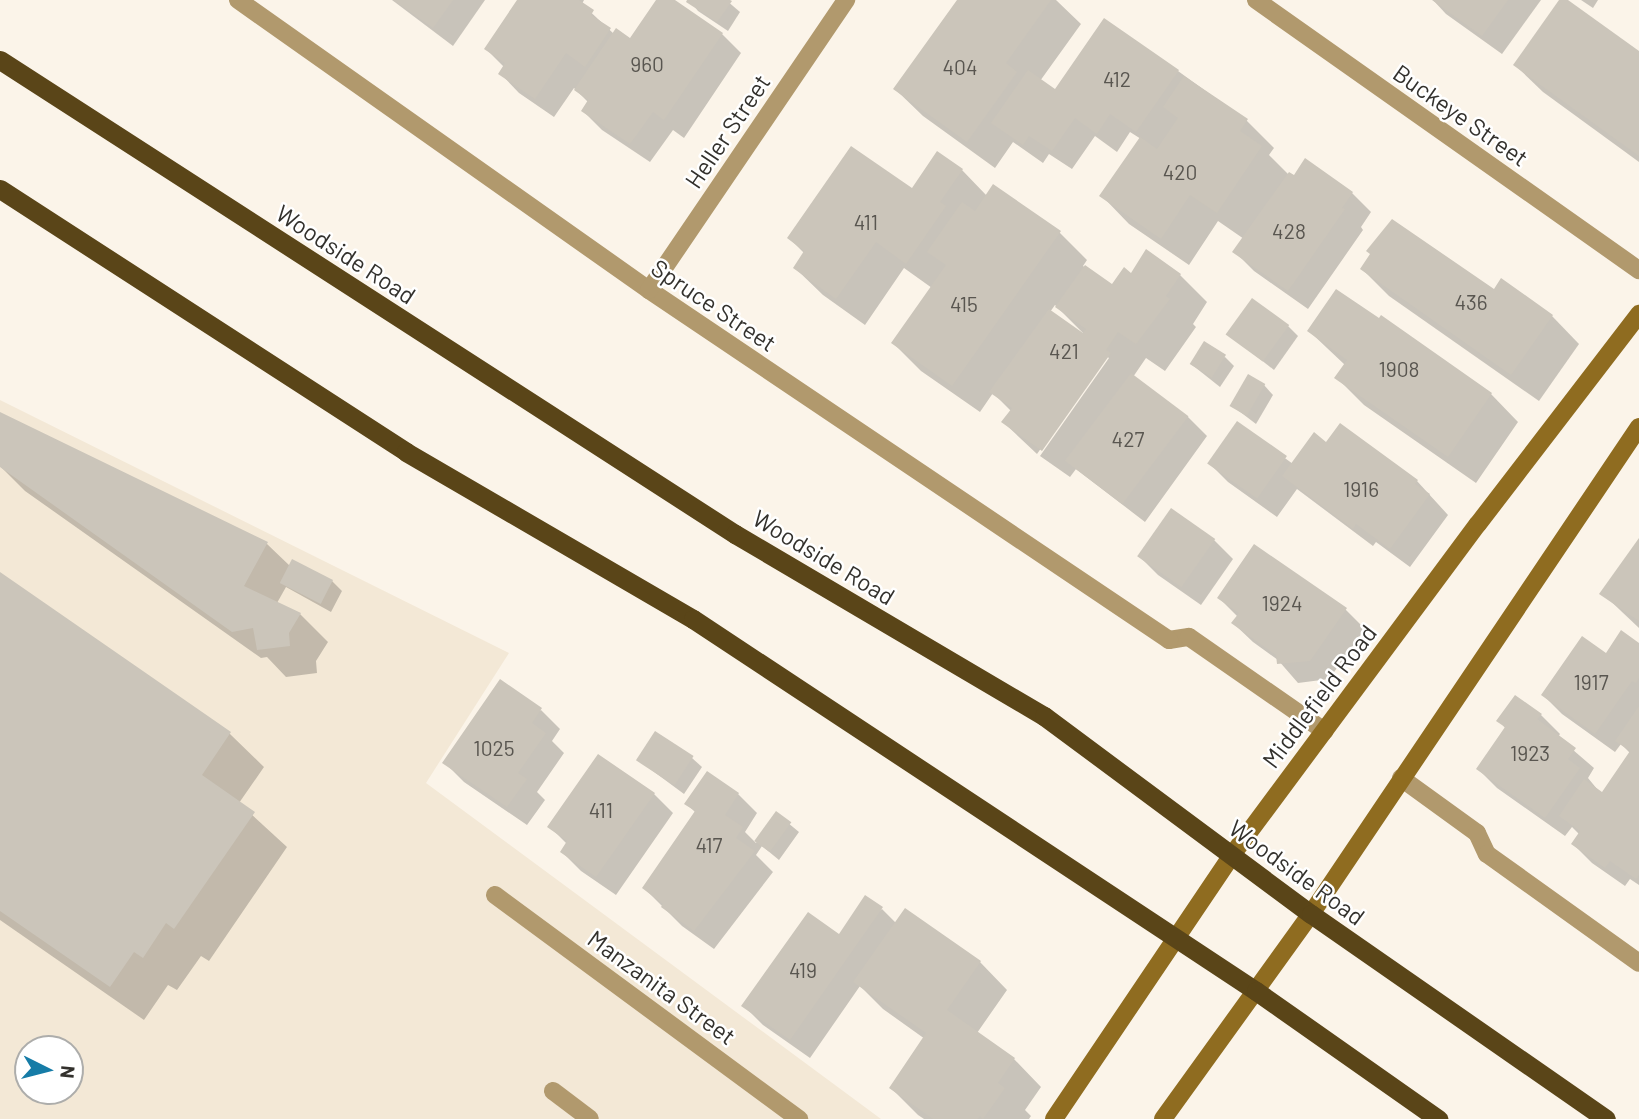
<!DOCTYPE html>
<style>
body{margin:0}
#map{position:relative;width:1639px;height:1119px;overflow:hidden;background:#fbf4e9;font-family:Barlow,sans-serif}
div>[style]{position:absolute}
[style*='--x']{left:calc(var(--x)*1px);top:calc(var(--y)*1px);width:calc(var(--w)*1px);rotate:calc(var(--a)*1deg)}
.built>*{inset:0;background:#f3e8d6}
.shadow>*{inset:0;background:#0003}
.building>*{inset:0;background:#cbc5ba;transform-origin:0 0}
.service>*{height:18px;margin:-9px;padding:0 9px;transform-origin:9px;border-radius:9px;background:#b1996d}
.minor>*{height:18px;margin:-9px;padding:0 9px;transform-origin:9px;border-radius:9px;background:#b1996d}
.secondary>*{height:18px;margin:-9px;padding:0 9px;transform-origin:9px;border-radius:9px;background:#8f6c20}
.trunk>*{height:19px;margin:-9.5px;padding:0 9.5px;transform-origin:9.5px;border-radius:9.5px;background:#5a4518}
span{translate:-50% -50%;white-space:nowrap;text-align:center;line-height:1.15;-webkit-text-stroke:5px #fff;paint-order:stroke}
.number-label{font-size:21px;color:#595650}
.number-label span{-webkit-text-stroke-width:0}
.street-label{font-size:24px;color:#33312d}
.north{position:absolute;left:14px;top:1035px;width:70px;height:70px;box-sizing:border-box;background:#fff;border:2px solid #adadab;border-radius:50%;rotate:96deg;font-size:19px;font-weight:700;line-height:28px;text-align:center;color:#33312d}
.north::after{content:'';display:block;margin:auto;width:24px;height:32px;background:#167ca7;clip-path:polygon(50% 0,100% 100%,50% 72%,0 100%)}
</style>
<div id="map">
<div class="built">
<div style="clip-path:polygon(evenodd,0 400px,509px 653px,426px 783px,881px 1119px,0 1119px,0 400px,28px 1049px,70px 1049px,70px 1091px,28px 1091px,28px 1049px)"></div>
</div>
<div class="shadow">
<div style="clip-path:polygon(392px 0,485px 0,453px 46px)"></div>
<div style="clip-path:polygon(520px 0,584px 0,582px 4px,614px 34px,631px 40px,658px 0,672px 0,722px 34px,741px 53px,684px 138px,673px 130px,650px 162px,602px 130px,583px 111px,588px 102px,574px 88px,554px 117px,519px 93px,500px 73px,504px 67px,486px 49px)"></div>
<div style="clip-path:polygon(689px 0,726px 0,740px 12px,728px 31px,698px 11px)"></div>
<div style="clip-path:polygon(959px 0,1056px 0,1081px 24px,1040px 81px,1055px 91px,1178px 71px,1247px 121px,1274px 148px,1269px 155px,1289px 175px,1352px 193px,1371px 212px,1361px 227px,1363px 230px,1308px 309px,1254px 271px,1235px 252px,1244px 239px,1218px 221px,1189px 265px,1129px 224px,1102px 196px,1141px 139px,1130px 132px,1117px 152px,1095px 136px,1072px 169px,1049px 154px,1043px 163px,1013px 142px,995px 168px,923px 116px,895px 89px)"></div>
<div style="clip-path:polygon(1433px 0,1541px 0,1502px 54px,1446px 14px)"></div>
<div style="clip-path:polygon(1562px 0,1639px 53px,1639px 162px,1543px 92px,1515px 65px)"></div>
<div style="clip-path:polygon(1581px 0,1598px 0,1593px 8px)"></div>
<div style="clip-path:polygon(evenodd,962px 170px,987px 196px,1059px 232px,1087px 260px,1083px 266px,1112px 287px,1132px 275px,1180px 275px,1207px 302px,1193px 324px,1196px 327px,1165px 371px,1146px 358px,1133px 377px,1188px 417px,1207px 436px,1145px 522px,1076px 469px,1070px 477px,1040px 456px,1109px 358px,1106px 356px,1037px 454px,1003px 422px,1011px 411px,993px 393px,980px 412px,921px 371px,893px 343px,932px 288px,904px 268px,865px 325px,823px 295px,795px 268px,805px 254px,789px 238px,962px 170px,1055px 305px,1084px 334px,1083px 335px,1050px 312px,1055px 305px)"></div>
<div style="clip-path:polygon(1362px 269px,1494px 292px,1552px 316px,1579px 344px,1539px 401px,1389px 296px)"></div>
<div style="clip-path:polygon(1288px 326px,1298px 336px,1274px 370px,1228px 334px)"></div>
<div style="clip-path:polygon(1309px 331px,1491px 394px,1518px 422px,1476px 483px,1364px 405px,1337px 378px,1345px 365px)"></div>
<div style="clip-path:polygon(1225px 357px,1234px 366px,1220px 387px,1191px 364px)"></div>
<div style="clip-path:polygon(1264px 385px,1273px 395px,1256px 424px,1231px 405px)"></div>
<div style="clip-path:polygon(0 414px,267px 544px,290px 566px,332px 581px,342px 591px,331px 612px,286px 587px,277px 603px,300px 614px,328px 642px,316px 661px,317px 673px,286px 677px,267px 657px,261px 658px,25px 491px,0 466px)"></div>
<div style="clip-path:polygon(1237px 423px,1293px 464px,1326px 444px,1340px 425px,1417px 481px,1448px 515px,1410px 567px,1376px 542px,1373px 546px,1297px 489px,1277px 517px,1228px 482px,1209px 463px)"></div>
<div style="clip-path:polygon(1214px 540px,1233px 559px,1201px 605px,1158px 575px,1139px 556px)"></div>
<div style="clip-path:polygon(1639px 541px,1639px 628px,1602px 593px)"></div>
<div style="clip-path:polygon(1255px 546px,1346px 610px,1365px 629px,1329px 679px,1298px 683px,1278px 660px,1253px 642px,1233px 623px,1238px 617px,1219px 598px)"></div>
<div style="clip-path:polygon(0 574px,230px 734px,264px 767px,239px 803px,287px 847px,209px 961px,201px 956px,177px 990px,168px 985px,144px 1020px,0 920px)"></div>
<div style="clip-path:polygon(1639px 645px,1639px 885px,1630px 879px,1625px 886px,1592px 863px,1573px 844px,1579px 834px,1572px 827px,1565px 836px,1497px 788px,1478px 769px,1506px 729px,1499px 721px,1515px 698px,1541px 715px,1560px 734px,1558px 737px,1594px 768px,1588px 778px,1602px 795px,1631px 754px,1621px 744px,1615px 752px,1562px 714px,1543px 695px,1607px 655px)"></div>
<div style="clip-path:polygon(541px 710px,560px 729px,552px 741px,564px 753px,537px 792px,545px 800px,527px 825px,464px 782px,445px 763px)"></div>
<div style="clip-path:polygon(599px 756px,654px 794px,673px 813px,616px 895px,581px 871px,562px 852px,567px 844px,550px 827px)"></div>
<div style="clip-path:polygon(692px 758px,702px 767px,684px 794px,638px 760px)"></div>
<div style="clip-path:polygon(738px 794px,757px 813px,745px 832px,756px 843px,776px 813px,799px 832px,779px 860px,762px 846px,756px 855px,773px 872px,714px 949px,682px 926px,644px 888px,696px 813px,687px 804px)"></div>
<div style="clip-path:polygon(882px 909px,896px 923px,980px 962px,1007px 990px,977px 1033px,1014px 1059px,1041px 1087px,1025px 1110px,1031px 1116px,1029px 1119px,924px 1119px,918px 1115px,891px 1088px,925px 1039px,883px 1009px,860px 986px,810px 1058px,763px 1025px,744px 1006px)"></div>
</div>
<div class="building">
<div style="clip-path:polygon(393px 0,453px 0,433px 28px)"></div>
<div style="clip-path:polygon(517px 0,579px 0,594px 10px,591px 15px,611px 28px,585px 67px,566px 53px,535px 99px,498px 74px,505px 63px,484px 49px)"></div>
<div style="clip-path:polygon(656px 0,675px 0,723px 33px,664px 120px,653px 112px,630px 144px,581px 111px,588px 100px,574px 90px,616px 28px,630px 38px)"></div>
<div style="clip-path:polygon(687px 0,730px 0,732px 1px,717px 22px,686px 2px)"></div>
<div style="clip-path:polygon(957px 0,1051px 0,1006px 63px,1017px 72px,967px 142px,893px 89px)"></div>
<div style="clip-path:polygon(1432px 0,1508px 0,1482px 36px)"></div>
<div style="clip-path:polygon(1559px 0,1568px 0,1639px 51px,1639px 156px,1513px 65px)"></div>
<div style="clip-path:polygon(1104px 18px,1179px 70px,1136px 132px,1110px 114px,1097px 134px,1075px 118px,1052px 151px,1029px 136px,1023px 145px,991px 123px,1028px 70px,1055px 89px)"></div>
<div style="clip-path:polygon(1184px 76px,1248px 119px,1240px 131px,1262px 146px,1217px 213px,1190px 195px,1161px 239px,1099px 196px,1140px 137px,1157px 149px,1178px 118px,1163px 107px)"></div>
<div style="clip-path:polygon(851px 146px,912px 188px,937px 151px,963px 169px,940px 202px,946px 206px,906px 264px,876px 242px,836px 299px,793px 268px,804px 251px,787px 238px)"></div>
<div style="clip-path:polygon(1305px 158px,1353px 192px,1342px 208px,1345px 209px,1288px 291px,1232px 252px,1289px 172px,1294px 175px)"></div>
<div style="clip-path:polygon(993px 184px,1061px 231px,952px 386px,891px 343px,946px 265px,927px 252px,962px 202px,975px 211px)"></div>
<div style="clip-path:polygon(1392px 219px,1494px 289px,1501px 278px,1553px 315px,1511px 375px,1360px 269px,1370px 254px,1366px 251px)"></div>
<div style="clip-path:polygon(1146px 249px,1181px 274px,1166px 296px,1170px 299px,1136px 344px,1118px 332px,1106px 350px,1111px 353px,1042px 451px,1001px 422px,1012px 408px,989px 392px,1049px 309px,1083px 333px,1086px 329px,1055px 307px,1085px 265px,1112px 284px,1124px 267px,1131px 273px)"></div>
<div style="clip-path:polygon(1336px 289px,1379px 318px,1381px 315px,1492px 393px,1448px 457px,1334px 378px,1347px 360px,1307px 331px)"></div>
<div style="left:1252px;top:298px;width:46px;height:45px;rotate:36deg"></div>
<div style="left:1204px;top:341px;width:26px;height:27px;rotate:32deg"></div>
<div style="left:1131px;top:373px;width:72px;height:110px;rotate:37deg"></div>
<div style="left:1248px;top:374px;width:20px;height:37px;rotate:30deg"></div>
<div style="clip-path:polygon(0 412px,268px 542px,244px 586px,301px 613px,289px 633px,290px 646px,257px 650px,253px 628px,232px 632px,0 467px)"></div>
<div style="left:1237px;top:421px;width:61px;height:52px;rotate:35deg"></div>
<div style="clip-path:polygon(1340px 423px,1418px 480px,1415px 484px,1430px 494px,1390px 549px,1356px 524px,1353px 529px,1282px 476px,1314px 432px,1326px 442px)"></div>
<div style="left:1171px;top:508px;width:54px;height:59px;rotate:35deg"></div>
<div style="clip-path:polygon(1639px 538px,1639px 621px,1599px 594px)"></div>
<div style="clip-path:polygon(1254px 544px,1347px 608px,1310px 661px,1277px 664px,1276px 655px,1231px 623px,1239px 613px,1217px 598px)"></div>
<div style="left:292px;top:559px;width:46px;height:27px;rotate:27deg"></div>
<div style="clip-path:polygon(0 572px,231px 732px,202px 775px,255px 812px,174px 929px,166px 923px,143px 958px,134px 952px,110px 987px,0 911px)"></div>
<div style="clip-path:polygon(1621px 630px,1639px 643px,1639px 678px,1636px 683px,1632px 681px,1595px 734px,1541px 695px,1582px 636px,1606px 653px)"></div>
<div style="clip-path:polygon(500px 679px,542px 708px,532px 723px,546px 733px,518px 773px,527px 779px,507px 807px,442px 763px)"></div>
<div style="clip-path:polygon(1515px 695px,1542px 714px,1537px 719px,1576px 748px,1568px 759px,1580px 768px,1545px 818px,1476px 769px,1505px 727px,1496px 721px)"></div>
<div style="clip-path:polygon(1639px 706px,1639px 875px,1636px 879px,1610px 861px,1605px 868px,1571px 844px,1580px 831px,1559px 816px,1584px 779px,1602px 792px,1630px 751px,1615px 741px)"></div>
<div style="left:655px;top:731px;width:46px;height:35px;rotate:33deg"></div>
<div style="clip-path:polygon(598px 754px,655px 793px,596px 877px,560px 852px,567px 841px,547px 827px)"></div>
<div style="clip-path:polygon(707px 771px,739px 793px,725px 815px,743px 827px,736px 838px,755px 851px,694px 931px,661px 907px,663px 904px,642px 888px,695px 811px,684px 804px)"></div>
<div style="left:776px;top:811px;width:19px;height:37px;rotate:36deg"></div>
<div style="clip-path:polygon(865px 895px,883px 907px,790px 1040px,741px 1006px,808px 912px,839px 934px)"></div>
<div style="clip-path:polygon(905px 908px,981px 961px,947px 1010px,1015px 1058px,998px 1083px,1005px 1088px,983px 1119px,980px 1116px,977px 1119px,933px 1119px,889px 1088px,926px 1033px,853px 982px)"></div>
</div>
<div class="service">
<div style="--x:1169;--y:640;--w:20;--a:-9"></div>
<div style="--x:1189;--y:637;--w:165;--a:34.8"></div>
<div style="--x:1401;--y:778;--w:94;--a:35.9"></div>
<div style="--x:1477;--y:833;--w:23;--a:65"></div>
<div style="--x:553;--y:1091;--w:46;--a:37.1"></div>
</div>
<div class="minor">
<div style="--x:238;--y:0;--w:503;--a:35.21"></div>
<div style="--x:649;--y:290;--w:627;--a:33.94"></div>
<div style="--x:1256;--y:0;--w:469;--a:35.2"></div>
<div style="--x:649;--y:290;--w:351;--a:-55.8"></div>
<div style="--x:1487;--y:854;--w:187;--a:35.6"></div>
<div style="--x:495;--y:895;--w:378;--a:36.4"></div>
</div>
<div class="secondary">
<div style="--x:1054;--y:1119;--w:318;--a:-56"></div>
<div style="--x:1232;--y:855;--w:412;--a:-53.4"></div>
<div style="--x:1478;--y:524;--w:265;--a:-52.5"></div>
<div style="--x:1163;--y:1119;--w:253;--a:-54.2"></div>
<div style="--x:1311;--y:914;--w:587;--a:-56.04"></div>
</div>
<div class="trunk">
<div style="--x:0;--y:60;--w:875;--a:32.82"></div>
<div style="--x:735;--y:534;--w:359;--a:30.5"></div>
<div style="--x:1044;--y:716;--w:332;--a:36.6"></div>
<div style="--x:1311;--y:914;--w:359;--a:34.8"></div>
<div style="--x:0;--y:189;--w:484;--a:32.9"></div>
<div style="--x:406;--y:452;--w:332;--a:30.2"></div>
<div style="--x:693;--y:619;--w:675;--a:33.45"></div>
<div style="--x:1256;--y:991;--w:223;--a:35.1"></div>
</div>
<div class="number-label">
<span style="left:647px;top:64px">960</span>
<span style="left:960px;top:67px">404</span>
<span style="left:1117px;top:79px">412</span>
<span style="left:1180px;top:172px">420</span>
<span style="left:866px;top:222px">411</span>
<span style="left:1289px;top:231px">428</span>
<span style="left:1471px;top:302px">436</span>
<span style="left:964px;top:304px">415</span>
<span style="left:1064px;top:351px">421</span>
<span style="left:1399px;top:369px">1908</span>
<span style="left:1128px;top:439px">427</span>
<span style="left:1361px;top:489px">1916</span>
<span style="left:1282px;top:603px">1924</span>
<span style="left:1591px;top:682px">1917</span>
<span style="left:494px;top:748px">1025</span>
<span style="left:1530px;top:753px">1923</span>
<span style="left:601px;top:810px">411</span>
<span style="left:709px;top:845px">417</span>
<span style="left:803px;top:970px">419</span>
</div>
<div class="street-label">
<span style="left:1461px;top:115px;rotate:35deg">Buckeye Street</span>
<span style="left:727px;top:131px;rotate:-56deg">Heller Street</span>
<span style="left:346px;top:254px;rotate:33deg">Woodside Road</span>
<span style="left:714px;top:305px;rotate:34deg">Spruce Street</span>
<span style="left:824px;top:557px;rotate:31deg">Woodside Road</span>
<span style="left:1319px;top:696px;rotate:-53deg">Middlefield Road</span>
<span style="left:1297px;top:872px;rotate:36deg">Woodside Road</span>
<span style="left:662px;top:987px;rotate:36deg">Manzanita Street</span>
</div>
<div class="north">N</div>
</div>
